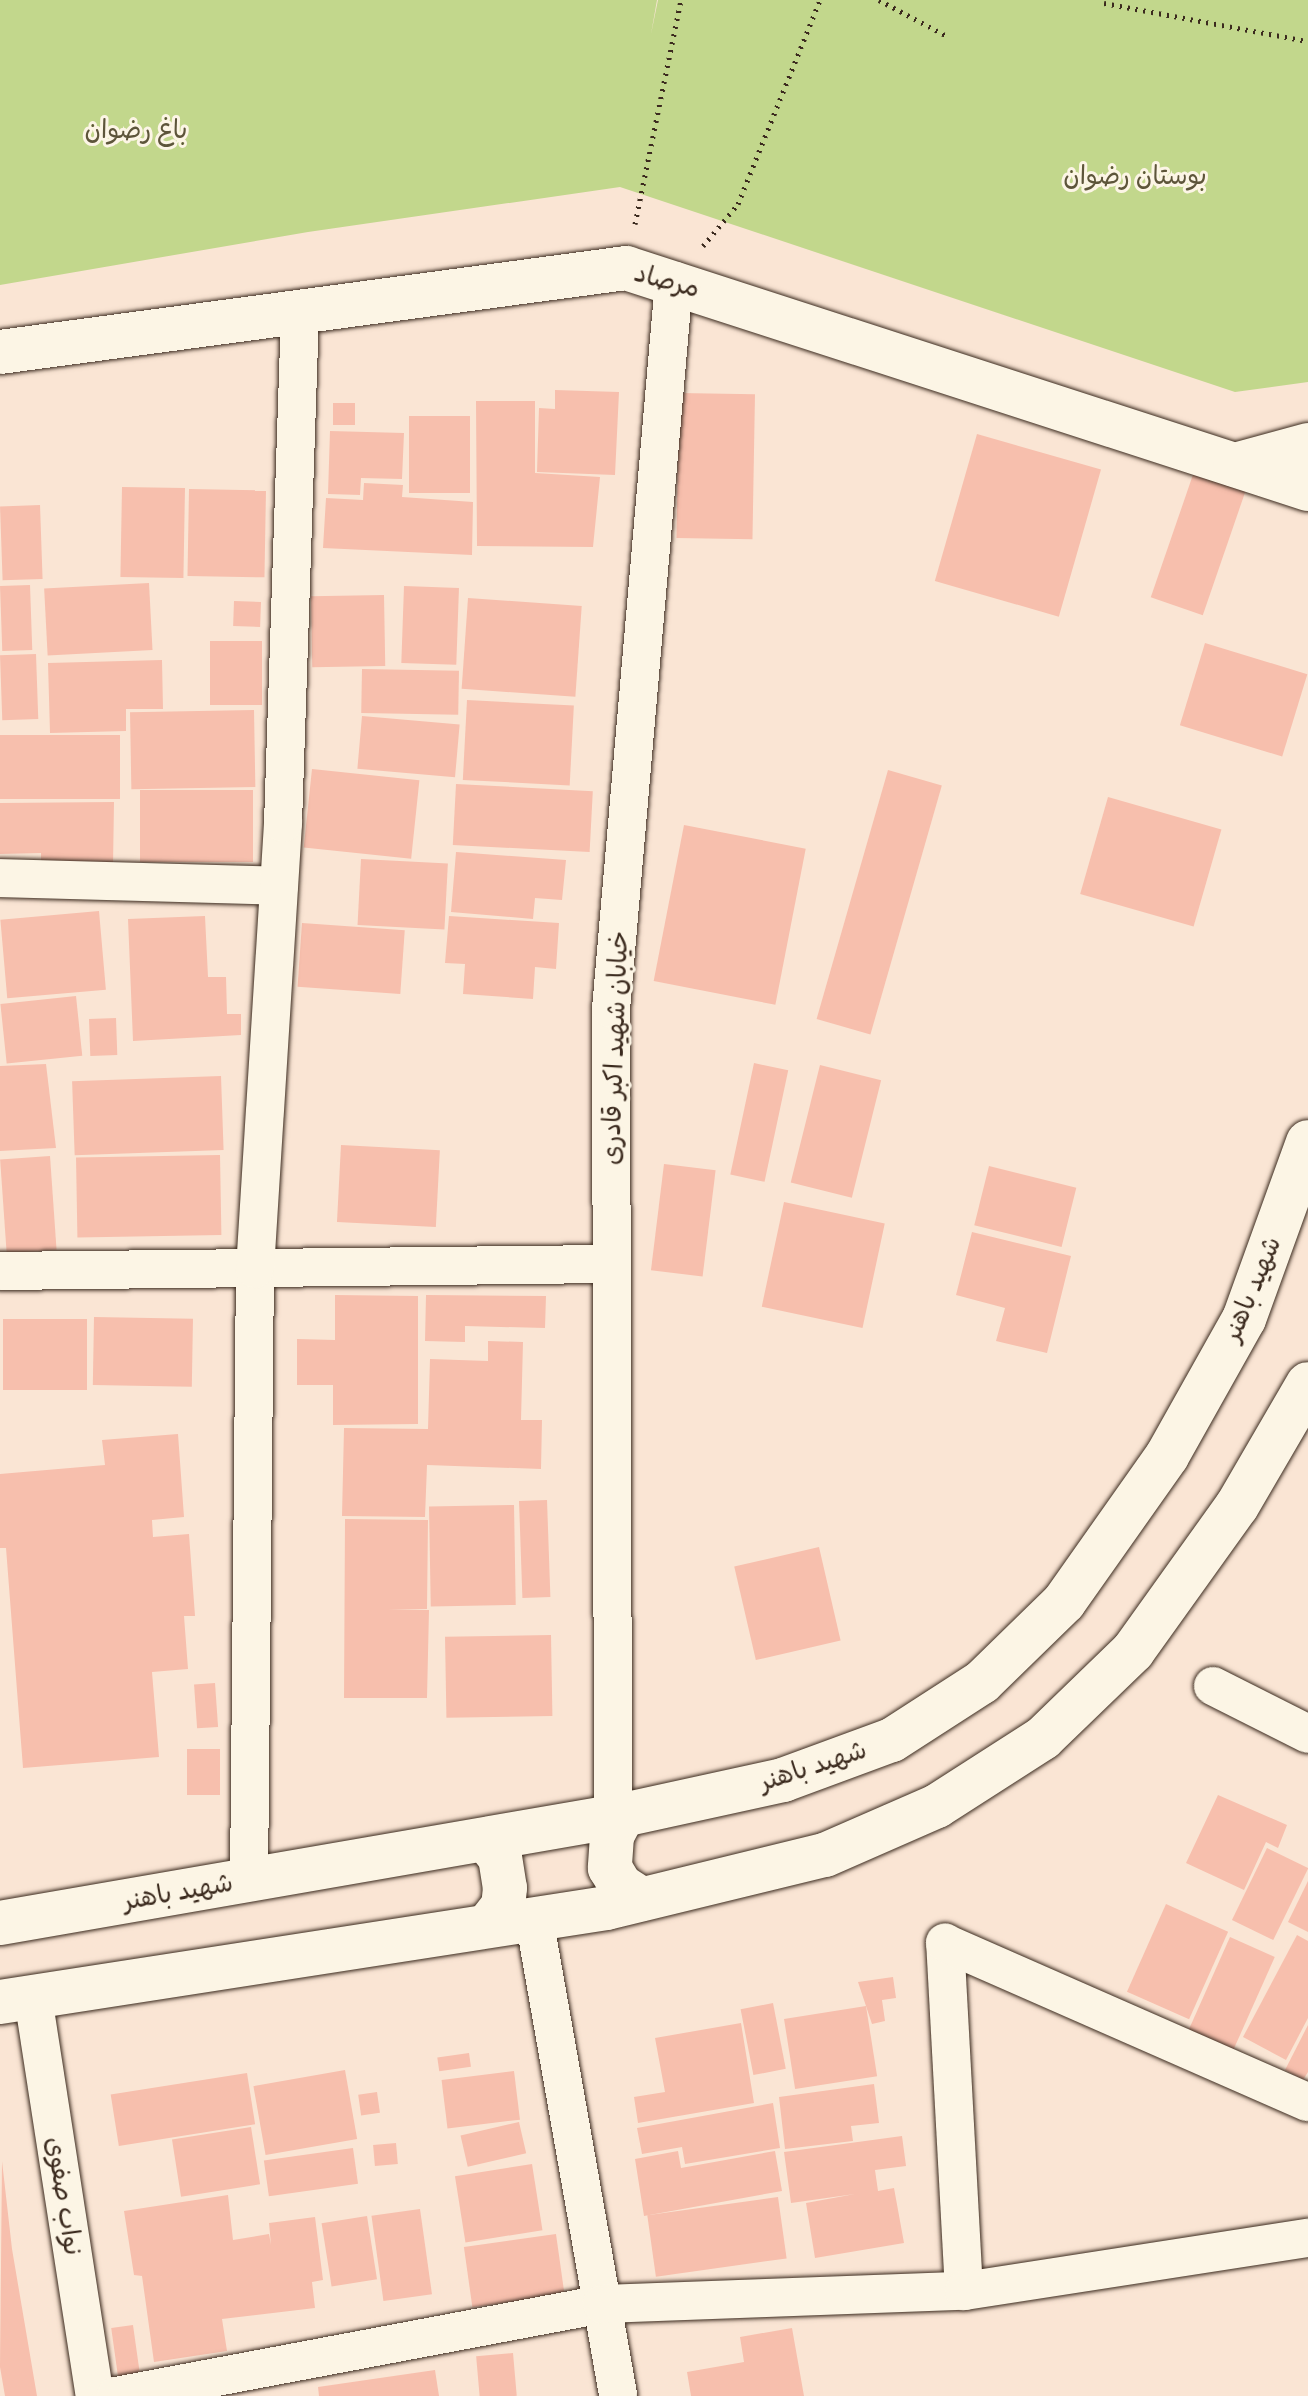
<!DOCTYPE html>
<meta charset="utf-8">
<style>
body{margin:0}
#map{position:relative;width:1308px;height:2396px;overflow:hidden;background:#fae5d4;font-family:Itim,"Playpen Sans Arabic",sans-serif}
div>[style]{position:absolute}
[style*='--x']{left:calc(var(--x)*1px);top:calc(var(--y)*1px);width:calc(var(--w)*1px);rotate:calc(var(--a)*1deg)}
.green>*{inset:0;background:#c2d78c}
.building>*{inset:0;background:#f7bfad;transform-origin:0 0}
.path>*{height:5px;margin-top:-2.5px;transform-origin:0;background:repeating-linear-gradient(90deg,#3b2a1e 0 2px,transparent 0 8px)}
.roads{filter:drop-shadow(0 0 2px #3b2a1e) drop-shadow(0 0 2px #3b2a1e)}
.street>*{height:38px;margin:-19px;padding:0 19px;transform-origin:19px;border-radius:19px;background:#fcf5e5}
.secondary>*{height:44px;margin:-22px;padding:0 22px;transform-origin:22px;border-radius:22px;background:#fcf5e5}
span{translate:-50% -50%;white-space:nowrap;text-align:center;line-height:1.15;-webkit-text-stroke:6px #fcf5e5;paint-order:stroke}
.park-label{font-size:26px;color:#5d553a}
.street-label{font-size:26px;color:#3b2a1e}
</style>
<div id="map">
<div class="green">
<div style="clip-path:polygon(0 0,657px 0,651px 34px,658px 0,1308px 0,1308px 382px,1235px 392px,620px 187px,308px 232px,0 285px)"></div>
</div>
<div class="building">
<div style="clip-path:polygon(555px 390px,619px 392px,615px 475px,537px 472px,539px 408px,555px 409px)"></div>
<div style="left:679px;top:393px;width:76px;height:145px;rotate:1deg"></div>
<div style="clip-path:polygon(476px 401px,535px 401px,535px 473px,600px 477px,593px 547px,477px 546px)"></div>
<div style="left:333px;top:403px;width:22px;height:22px"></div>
<div style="left:409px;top:416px;width:61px;height:77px"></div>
<div style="clip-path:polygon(330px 431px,404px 433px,402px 479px,361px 478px,360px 495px,328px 494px)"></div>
<div style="left:977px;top:434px;width:129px;height:153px;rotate:16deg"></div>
<div style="left:1197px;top:463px;width:55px;height:142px;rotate:19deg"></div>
<div style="clip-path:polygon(364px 483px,403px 485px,402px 497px,473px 502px,472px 555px,323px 548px,326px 498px,363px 500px)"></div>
<div style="left:122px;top:487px;width:63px;height:90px;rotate:1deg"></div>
<div style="left:189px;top:489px;width:77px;height:87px;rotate:1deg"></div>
<div style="left:40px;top:505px;width:74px;height:40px;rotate:88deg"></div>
<div style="left:149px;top:583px;width:67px;height:105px;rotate:87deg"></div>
<div style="left:30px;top:585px;width:65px;height:30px;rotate:88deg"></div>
<div style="left:404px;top:586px;width:55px;height:77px;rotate:2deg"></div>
<div style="left:384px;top:595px;width:71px;height:73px;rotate:89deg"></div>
<div style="left:468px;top:598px;width:114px;height:91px;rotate:4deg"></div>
<div style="left:234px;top:601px;width:27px;height:25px;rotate:2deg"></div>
<div style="left:210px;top:641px;width:52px;height:64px"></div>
<div style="left:1205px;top:643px;width:107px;height:86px;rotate:17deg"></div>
<div style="left:36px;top:654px;width:65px;height:36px;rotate:88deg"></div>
<div style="clip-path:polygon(162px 660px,163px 709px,126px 709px,126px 731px,50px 733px,48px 663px)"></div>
<div style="left:362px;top:669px;width:97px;height:44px;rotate:1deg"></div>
<div style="left:467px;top:700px;width:107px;height:80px;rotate:3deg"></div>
<div style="left:254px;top:710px;width:77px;height:124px;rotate:89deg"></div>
<div style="left:362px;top:716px;width:98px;height:53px;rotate:5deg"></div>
<div style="left:120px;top:735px;width:64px;height:120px;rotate:90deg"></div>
<div style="left:312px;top:769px;width:108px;height:79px;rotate:6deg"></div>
<div style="left:888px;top:770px;width:56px;height:259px;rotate:16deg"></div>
<div style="left:456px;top:784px;width:137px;height:61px;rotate:3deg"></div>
<div style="left:253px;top:790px;width:72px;height:113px;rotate:90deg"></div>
<div style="left:1108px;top:797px;width:118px;height:101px;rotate:16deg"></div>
<div style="clip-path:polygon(114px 802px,113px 866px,41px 866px,41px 853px,0 854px,0 803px)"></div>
<div style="left:684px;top:825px;width:124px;height:159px;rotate:11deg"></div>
<div style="clip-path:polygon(456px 852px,566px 860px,562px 900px,535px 898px,533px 919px,451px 912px)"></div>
<div style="left:361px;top:859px;width:87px;height:66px;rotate:3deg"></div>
<div style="left:99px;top:911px;width:79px;height:99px;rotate:85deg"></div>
<div style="clip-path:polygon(205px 916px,208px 977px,226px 977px,227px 1014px,241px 1014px,241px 1035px,133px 1041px,128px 919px)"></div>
<div style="clip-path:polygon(449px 916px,559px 923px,556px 969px,535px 967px,533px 999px,463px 994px,465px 964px,445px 963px)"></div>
<div style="left:302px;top:923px;width:103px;height:64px;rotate:4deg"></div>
<div style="left:76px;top:996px;width:60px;height:76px;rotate:84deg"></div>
<div style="left:116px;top:1018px;width:37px;height:27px;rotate:88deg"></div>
<div style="left:754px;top:1063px;width:35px;height:114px;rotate:12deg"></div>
<div style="clip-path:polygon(46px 1064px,56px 1148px,0 1151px,0 1066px)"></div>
<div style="left:820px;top:1065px;width:63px;height:121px;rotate:14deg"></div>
<div style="left:221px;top:1076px;width:74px;height:149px;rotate:88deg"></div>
<div style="left:341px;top:1145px;width:99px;height:77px;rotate:3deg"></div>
<div style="left:220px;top:1155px;width:80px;height:144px;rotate:89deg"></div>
<div style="left:50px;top:1156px;width:94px;height:50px;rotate:86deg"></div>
<div style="left:664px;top:1164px;width:52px;height:107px;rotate:7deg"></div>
<div style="left:989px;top:1166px;width:90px;height:61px;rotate:14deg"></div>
<div style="left:784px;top:1202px;width:103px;height:107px;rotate:12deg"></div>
<div style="clip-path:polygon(972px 1232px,1071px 1256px,1047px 1353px,996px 1341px,1005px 1308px,956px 1295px)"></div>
<div style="clip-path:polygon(335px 1295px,418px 1296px,418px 1424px,333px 1425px,333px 1385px,297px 1385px,297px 1339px,335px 1340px)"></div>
<div style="clip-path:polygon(426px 1295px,546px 1296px,545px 1328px,465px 1326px,465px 1342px,425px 1341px)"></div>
<div style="left:94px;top:1317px;width:99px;height:68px;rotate:1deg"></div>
<div style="left:3px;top:1319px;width:84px;height:71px"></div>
<div style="clip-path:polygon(488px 1341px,523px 1342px,521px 1420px,542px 1420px,541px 1469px,427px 1465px,425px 1517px,342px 1516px,344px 1428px,428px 1429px,430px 1359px,488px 1361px)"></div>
<div style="clip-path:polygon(178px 1434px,184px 1517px,152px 1520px,153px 1537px,189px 1534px,195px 1616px,184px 1616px,188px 1669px,152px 1672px,159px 1757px,23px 1768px,6px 1548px,0 1548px,0 1474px,105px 1465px,102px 1440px)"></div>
<div style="left:547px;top:1500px;width:97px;height:28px;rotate:88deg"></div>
<div style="left:514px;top:1505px;width:100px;height:85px;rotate:89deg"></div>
<div style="clip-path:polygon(345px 1519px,428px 1520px,427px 1609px,388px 1610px,429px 1610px,427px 1698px,344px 1698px)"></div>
<div style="left:819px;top:1547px;width:96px;height:87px;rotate:77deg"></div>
<div style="left:551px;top:1635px;width:81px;height:106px;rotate:89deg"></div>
<div style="left:215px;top:1683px;width:44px;height:21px;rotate:86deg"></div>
<div style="left:187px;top:1749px;width:33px;height:46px"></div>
<div style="clip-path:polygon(1218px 1795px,1287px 1825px,1278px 1848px,1266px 1842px,1244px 1890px,1186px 1863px)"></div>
<div style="left:1267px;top:1848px;width:46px;height:80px;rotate:26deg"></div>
<div style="clip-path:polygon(1308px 1881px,1308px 1932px,1288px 1922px)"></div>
<div style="left:1166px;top:1904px;width:68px;height:96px;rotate:24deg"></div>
<div style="clip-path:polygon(1297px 1935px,1308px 1941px,1308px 2018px,1286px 2060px,1243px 2037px)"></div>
<div style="left:1230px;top:1937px;width:49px;height:102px;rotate:24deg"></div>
<div style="clip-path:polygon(893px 1977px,896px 1998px,882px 2000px,885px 2021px,872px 2024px,858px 1982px)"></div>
<div style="left:773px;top:2003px;width:67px;height:33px;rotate:79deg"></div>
<div style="left:866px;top:2006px;width:71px;height:83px;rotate:81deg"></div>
<div style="clip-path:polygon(741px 2023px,754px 2103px,638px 2123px,634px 2097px,665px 2092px,655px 2038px)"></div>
<div style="clip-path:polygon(1308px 2025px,1308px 2072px,1303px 2080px,1285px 2070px)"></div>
<div style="left:469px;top:2053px;width:14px;height:32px;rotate:82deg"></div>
<div style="left:345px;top:2070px;width:70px;height:93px;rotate:80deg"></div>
<div style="left:514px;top:2071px;width:49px;height:73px;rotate:83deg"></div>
<div style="left:247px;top:2073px;width:52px;height:138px;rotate:81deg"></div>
<div style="clip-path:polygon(874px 2084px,879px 2123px,851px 2126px,853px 2141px,785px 2149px,779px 2097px)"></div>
<div style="left:377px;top:2092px;width:21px;height:19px;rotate:82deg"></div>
<div style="clip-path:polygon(773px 2103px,780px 2148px,685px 2164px,682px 2147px,642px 2154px,637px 2128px)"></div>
<div style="left:519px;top:2122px;width:32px;height:60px;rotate:77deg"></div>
<div style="left:251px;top:2127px;width:58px;height:80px;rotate:81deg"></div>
<div style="clip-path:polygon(902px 2136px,906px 2166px,875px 2170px,878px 2191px,894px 2188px,904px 2243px,815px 2258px,806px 2203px,855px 2194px,791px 2203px,784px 2152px)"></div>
<div style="left:396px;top:2143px;width:21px;height:23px;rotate:85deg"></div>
<div style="left:353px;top:2148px;width:36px;height:90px;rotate:82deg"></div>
<div style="clip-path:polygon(678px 2151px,681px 2168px,775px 2151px,782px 2191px,644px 2216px,635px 2159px)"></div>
<div style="clip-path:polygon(2px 2161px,12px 2249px,37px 2396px,5px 2396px,0 2367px)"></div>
<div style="left:532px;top:2164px;width:67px;height:78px;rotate:81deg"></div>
<div style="clip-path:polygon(228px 2195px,233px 2240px,269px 2234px,271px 2245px,269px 2223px,315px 2217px,323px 2280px,312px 2282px,315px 2308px,222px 2319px,227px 2351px,154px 2362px,142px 2276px,134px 2275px,124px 2211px)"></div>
<div style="left:778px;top:2197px;width:62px;height:132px;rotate:82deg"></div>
<div style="left:420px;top:2209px;width:86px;height:49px;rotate:82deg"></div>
<div style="left:367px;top:2216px;width:64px;height:46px;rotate:81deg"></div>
<div style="left:556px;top:2234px;width:61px;height:93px;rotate:82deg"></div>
<div style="left:133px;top:2325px;width:49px;height:22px;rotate:82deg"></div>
<div style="clip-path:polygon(792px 2328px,804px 2396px,691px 2396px,687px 2372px,744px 2362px,740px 2337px)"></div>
<div style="left:513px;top:2353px;width:43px;height:37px;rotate:85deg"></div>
<div style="clip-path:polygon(435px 2370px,439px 2396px,319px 2396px,318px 2387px)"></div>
</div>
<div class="path">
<div style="--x:879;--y:0;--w:75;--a:27.9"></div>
<div style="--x:1104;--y:3;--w:208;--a:10.6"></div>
<div style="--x:635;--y:224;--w:229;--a:-78.4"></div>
<div style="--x:703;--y:246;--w:55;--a:-50.2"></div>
<div style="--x:738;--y:204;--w:220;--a:-68.1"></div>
</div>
<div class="roads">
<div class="street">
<div style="--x:0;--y:878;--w:279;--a:1.6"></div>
<div style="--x:0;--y:1271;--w:611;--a:-0.66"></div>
<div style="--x:1213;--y:1686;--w:106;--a:26.8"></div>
<div style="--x:613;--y:1817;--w:808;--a:-90.14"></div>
<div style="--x:611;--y:1009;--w:731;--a:-85.05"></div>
<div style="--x:249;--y:1880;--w:611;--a:-89.44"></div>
<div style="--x:255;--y:1269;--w:447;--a:-86.4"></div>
<div style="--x:283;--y:823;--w:509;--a:-88.09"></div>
<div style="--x:534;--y:1918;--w:485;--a:80"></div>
<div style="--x:33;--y:1997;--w:404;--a:81.2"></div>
<div style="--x:964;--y:2291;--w:349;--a:-93.1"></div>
<div style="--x:945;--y:1943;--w:396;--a:23.7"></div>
<div style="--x:116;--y:2396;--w:495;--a:-10.7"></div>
<div style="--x:602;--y:2304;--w:362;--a:-2.1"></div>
<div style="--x:964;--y:2291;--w:348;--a:-8.8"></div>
</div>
<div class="secondary">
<div style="--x:0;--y:352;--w:632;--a:-7.64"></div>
<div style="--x:626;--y:268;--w:717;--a:17.95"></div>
<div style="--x:1235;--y:465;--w:76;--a:-15.3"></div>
<div style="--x:623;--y:1815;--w:24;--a:118"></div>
<div style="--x:612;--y:1836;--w:32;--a:94"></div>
<div style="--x:610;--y:1868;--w:21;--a:59"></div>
<div style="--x:621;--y:1886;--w:24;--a:33"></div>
<div style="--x:486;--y:1840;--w:22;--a:51"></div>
<div style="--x:500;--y:1857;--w:31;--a:81"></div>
<div style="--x:505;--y:1888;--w:18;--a:96"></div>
<div style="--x:503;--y:1906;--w:24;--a:128"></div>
<div style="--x:0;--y:1923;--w:632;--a:-9.83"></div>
<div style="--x:623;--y:1815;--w:164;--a:-12.3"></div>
<div style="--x:783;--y:1780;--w:116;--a:-20.2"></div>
<div style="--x:892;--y:1740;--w:107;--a:-32.8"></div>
<div style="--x:982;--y:1682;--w:115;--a:-44.3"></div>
<div style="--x:1064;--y:1602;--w:179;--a:-54.8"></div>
<div style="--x:1167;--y:1456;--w:157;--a:-60.7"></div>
<div style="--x:1244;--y:1319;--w:188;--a:-70.1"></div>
<div style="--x:0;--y:2002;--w:614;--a:-8.8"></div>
<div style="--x:607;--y:1908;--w:224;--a:-13.7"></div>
<div style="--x:825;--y:1855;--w:122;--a:-23.6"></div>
<div style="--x:937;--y:1806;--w:126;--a:-32.7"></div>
<div style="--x:1043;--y:1738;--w:125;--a:-44"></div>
<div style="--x:1133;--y:1651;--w:178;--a:-54.4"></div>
<div style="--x:1237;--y:1506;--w:141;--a:-59.8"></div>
</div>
</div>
<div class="park-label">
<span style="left:136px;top:130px">باغ رضوان</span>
<span style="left:1135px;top:176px">بوستان رضوان</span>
</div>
<div class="street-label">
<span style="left:667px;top:281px;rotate:15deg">مرصاد</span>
<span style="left:615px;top:1048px;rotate:-88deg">خیابان شهید اکبر قادری</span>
<span style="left:1252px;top:1289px;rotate:-67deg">شهید باهنر</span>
<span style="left:813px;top:1766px;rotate:-18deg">شهید باهنر</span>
<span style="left:178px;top:1892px;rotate:-10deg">شهید باهنر</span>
<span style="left:64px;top:2196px;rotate:81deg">نواب صفوی</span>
</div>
</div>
